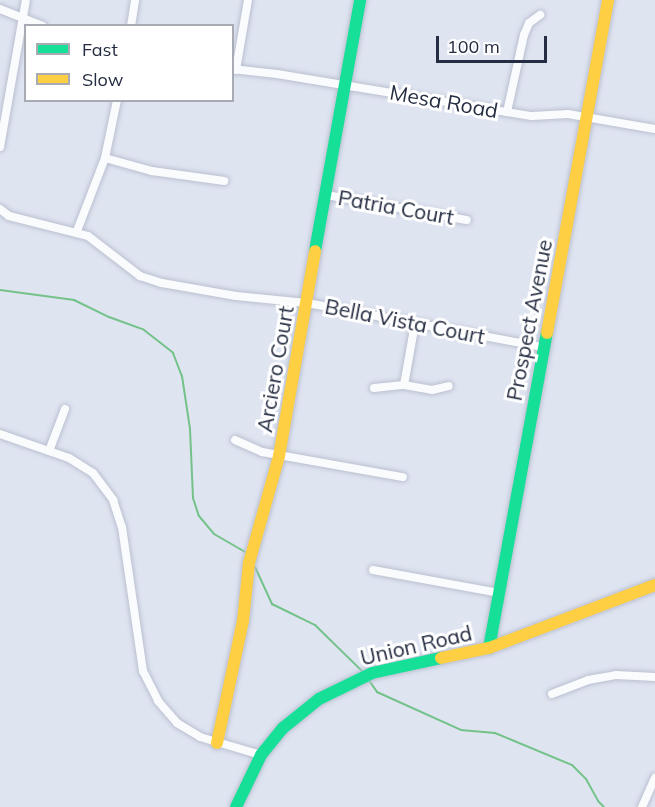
<!DOCTYPE html>
<style>
body{margin:0}
#map{position:relative;width:655px;height:807px;overflow:hidden;background:#dfe4f1;font-family:Mulish,sans-serif}
div>[style]{position:absolute}
[style*='--x']{left:calc(var(--x)*1px);top:calc(var(--y)*1px);width:calc(var(--w)*1px);rotate:calc(var(--a)*1deg)}
.stream>*{height:2px;margin:-1px;padding:0 1px;transform-origin:1px;border-radius:1px;background:#73c289}
.roads{filter:drop-shadow(0 0 2px #bac0d0) drop-shadow(0 0 2px #bac0d0)}
.street>*{height:8px;margin:-4px;padding:0 4px;transform-origin:4px;border-radius:4px;background:#fafbfd}
.fast>*{height:12px;margin:-6px;padding:0 6px;transform-origin:6px;border-radius:6px;background:#16e098}
.slow>*{height:12px;margin:-6px;padding:0 6px;transform-origin:6px;border-radius:6px;background:#ffcf43}
span{translate:-50% -50%;white-space:nowrap;text-align:center;line-height:1.15;-webkit-text-stroke:6px #fff;paint-order:stroke}
.street-label{font-size:21px;color:#252d42}
.legend{position:absolute;left:24px;top:24px;width:210px;height:78px;box-sizing:border-box;background:#fff;border:2px solid #a8abb3;margin:0;padding:8px 10px;list-style:none;font-size:18px;color:#252d42}
.legend li{display:flex;align-items:center;gap:12px;height:30px}
.legend b{width:30px;border:2px solid #a8abb3}
.scale{position:absolute;left:436px;top:36px;width:111px;height:27px;box-sizing:border-box;border:3px solid #252d42;border-top:0;padding-left:8px;font-size:18px;line-height:21px;white-space:nowrap;color:#252d42;-webkit-text-stroke:4px #fff;paint-order:stroke}
</style>
<div id="map">
<div class="stream">
<div style="--x:0;--y:290;--w:75;--a:7.7"></div>
<div style="--x:74;--y:300;--w:39;--a:26"></div>
<div style="--x:109;--y:317;--w:37;--a:20"></div>
<div style="--x:144;--y:330;--w:37;--a:38"></div>
<div style="--x:173;--y:353;--w:25;--a:69"></div>
<div style="--x:182;--y:376;--w:54;--a:81.4"></div>
<div style="--x:190;--y:429;--w:69;--a:87.5"></div>
<div style="--x:193;--y:498;--w:19;--a:72"></div>
<div style="--x:199;--y:516;--w:23;--a:50"></div>
<div style="--x:214;--y:534;--w:39;--a:30"></div>
<div style="--x:255;--y:567;--w:41;--a:65.3"></div>
<div style="--x:272;--y:604;--w:48;--a:26"></div>
<div style="--x:315;--y:625;--w:67;--a:44.4"></div>
<div style="--x:368;--y:679;--w:16;--a:55"></div>
<div style="--x:377;--y:692;--w:92;--a:24.3"></div>
<div style="--x:461;--y:730;--w:34;--a:5"></div>
<div style="--x:495;--y:733;--w:83;--a:22.6"></div>
<div style="--x:572;--y:765;--w:20;--a:45"></div>
<div style="--x:586;--y:779;--w:25;--a:61"></div>
<div style="--x:598;--y:801;--w:8;--a:45"></div>
</div>
<div class="roads">
<div class="street">
<div style="--x:0;--y:9;--w:46;--a:21.6"></div>
<div style="--x:131;--y:26;--w:26;--a:-81"></div>
<div style="--x:232;--y:69;--w:45;--a:6.3"></div>
<div style="--x:277;--y:74;--w:258;--a:9.4"></div>
<div style="--x:532;--y:116;--w:36;--a:-3"></div>
<div style="--x:568;--y:114;--w:88;--a:9.8"></div>
<div style="--x:236;--y:70;--w:71;--a:-80.3"></div>
<div style="--x:507;--y:112;--w:79;--a:-77.6"></div>
<div style="--x:524;--y:35;--w:13;--a:-67"></div>
<div style="--x:529;--y:23;--w:14;--a:-36"></div>
<div style="--x:0;--y:147;--w:149;--a:-80"></div>
<div style="--x:105;--y:158;--w:49;--a:15.5"></div>
<div style="--x:152;--y:171;--w:73;--a:7.9"></div>
<div style="--x:326;--y:195;--w:143;--a:10.1"></div>
<div style="--x:0;--y:209;--w:11;--a:38"></div>
<div style="--x:9;--y:216;--w:81;--a:14.2"></div>
<div style="--x:88;--y:236;--w:66;--a:37.6"></div>
<div style="--x:140;--y:276;--w:23;--a:18"></div>
<div style="--x:162;--y:283;--w:75;--a:10"></div>
<div style="--x:236;--y:296;--w:71;--a:5.6"></div>
<div style="--x:307;--y:303;--w:240;--a:10.6"></div>
<div style="--x:77;--y:231;--w:78;--a:-69"></div>
<div style="--x:105;--y:158;--w:59;--a:-78.3"></div>
<div style="--x:404;--y:385;--w:63;--a:-79.9"></div>
<div style="--x:374;--y:388;--w:30;--a:-6"></div>
<div style="--x:404;--y:385;--w:28;--a:10"></div>
<div style="--x:432;--y:390;--w:17;--a:-13"></div>
<div style="--x:0;--y:434;--w:73;--a:19.2"></div>
<div style="--x:69;--y:458;--w:28;--a:32"></div>
<div style="--x:93;--y:473;--w:34;--a:53"></div>
<div style="--x:113;--y:500;--w:28;--a:72"></div>
<div style="--x:122;--y:527;--w:146;--a:81.7"></div>
<div style="--x:143;--y:671;--w:34;--a:63"></div>
<div style="--x:158;--y:701;--w:29;--a:49"></div>
<div style="--x:177;--y:723;--w:27;--a:31"></div>
<div style="--x:200;--y:737;--w:64;--a:16.4"></div>
<div style="--x:235;--y:440;--w:30;--a:24"></div>
<div style="--x:262;--y:452;--w:143;--a:10.1"></div>
<div style="--x:49;--y:451;--w:45;--a:-69.1"></div>
<div style="--x:373;--y:570;--w:128;--a:10.3"></div>
<div style="--x:552;--y:694;--w:39;--a:-21"></div>
<div style="--x:588;--y:680;--w:28;--a:-10"></div>
<div style="--x:616;--y:675;--w:39;--a:3"></div>
<div style="--x:642;--y:807;--w:32;--a:-66"></div>
</div>
<div class="fast">
<div style="--x:315;--y:251;--w:255;--a:-79.8"></div>
<div style="--x:489;--y:648;--w:320;--a:-79.6"></div>
<div style="--x:236;--y:807;--w:58;--a:-64.3"></div>
<div style="--x:261;--y:755;--w:35;--a:-51"></div>
<div style="--x:283;--y:728;--w:46;--a:-38.9"></div>
<div style="--x:319;--y:699;--w:59;--a:-26.1"></div>
<div style="--x:372;--y:673;--w:71;--a:-12.3"></div>
</div>
<div class="slow">
<div style="--x:547;--y:333;--w:339;--a:-79.6"></div>
<div style="--x:441;--y:658;--w:49;--a:-11.8"></div>
<div style="--x:489;--y:648;--w:178;--a:-20.8"></div>
<div style="--x:217;--y:743;--w:125;--a:-78"></div>
<div style="--x:243;--y:621;--w:58;--a:-84.1"></div>
<div style="--x:249;--y:563;--w:111;--a:-74.3"></div>
<div style="--x:279;--y:456;--w:208;--a:-80"></div>
</div>
</div>
<div class="street-label">
<span style="left:444px;top:101px;rotate:10deg">Mesa Road</span>
<span style="left:396px;top:207px;rotate:10deg">Patria Court</span>
<span style="left:529px;top:320px;rotate:-79deg">Prospect Avenue</span>
<span style="left:405px;top:321px;rotate:11deg">Bella Vista Court</span>
<span style="left:275px;top:369px;rotate:-80deg">Arciero Court</span>
<span style="left:416px;top:645px;rotate:-13deg">Union Road</span>
</div>
<ul class="legend">
<li><b style="height:8px;background:#16e098"></b>Fast</li>
<li><b style="height:8px;background:#ffcf43"></b>Slow</li>
</ul>
<div class="scale">100 m</div>
</div>
